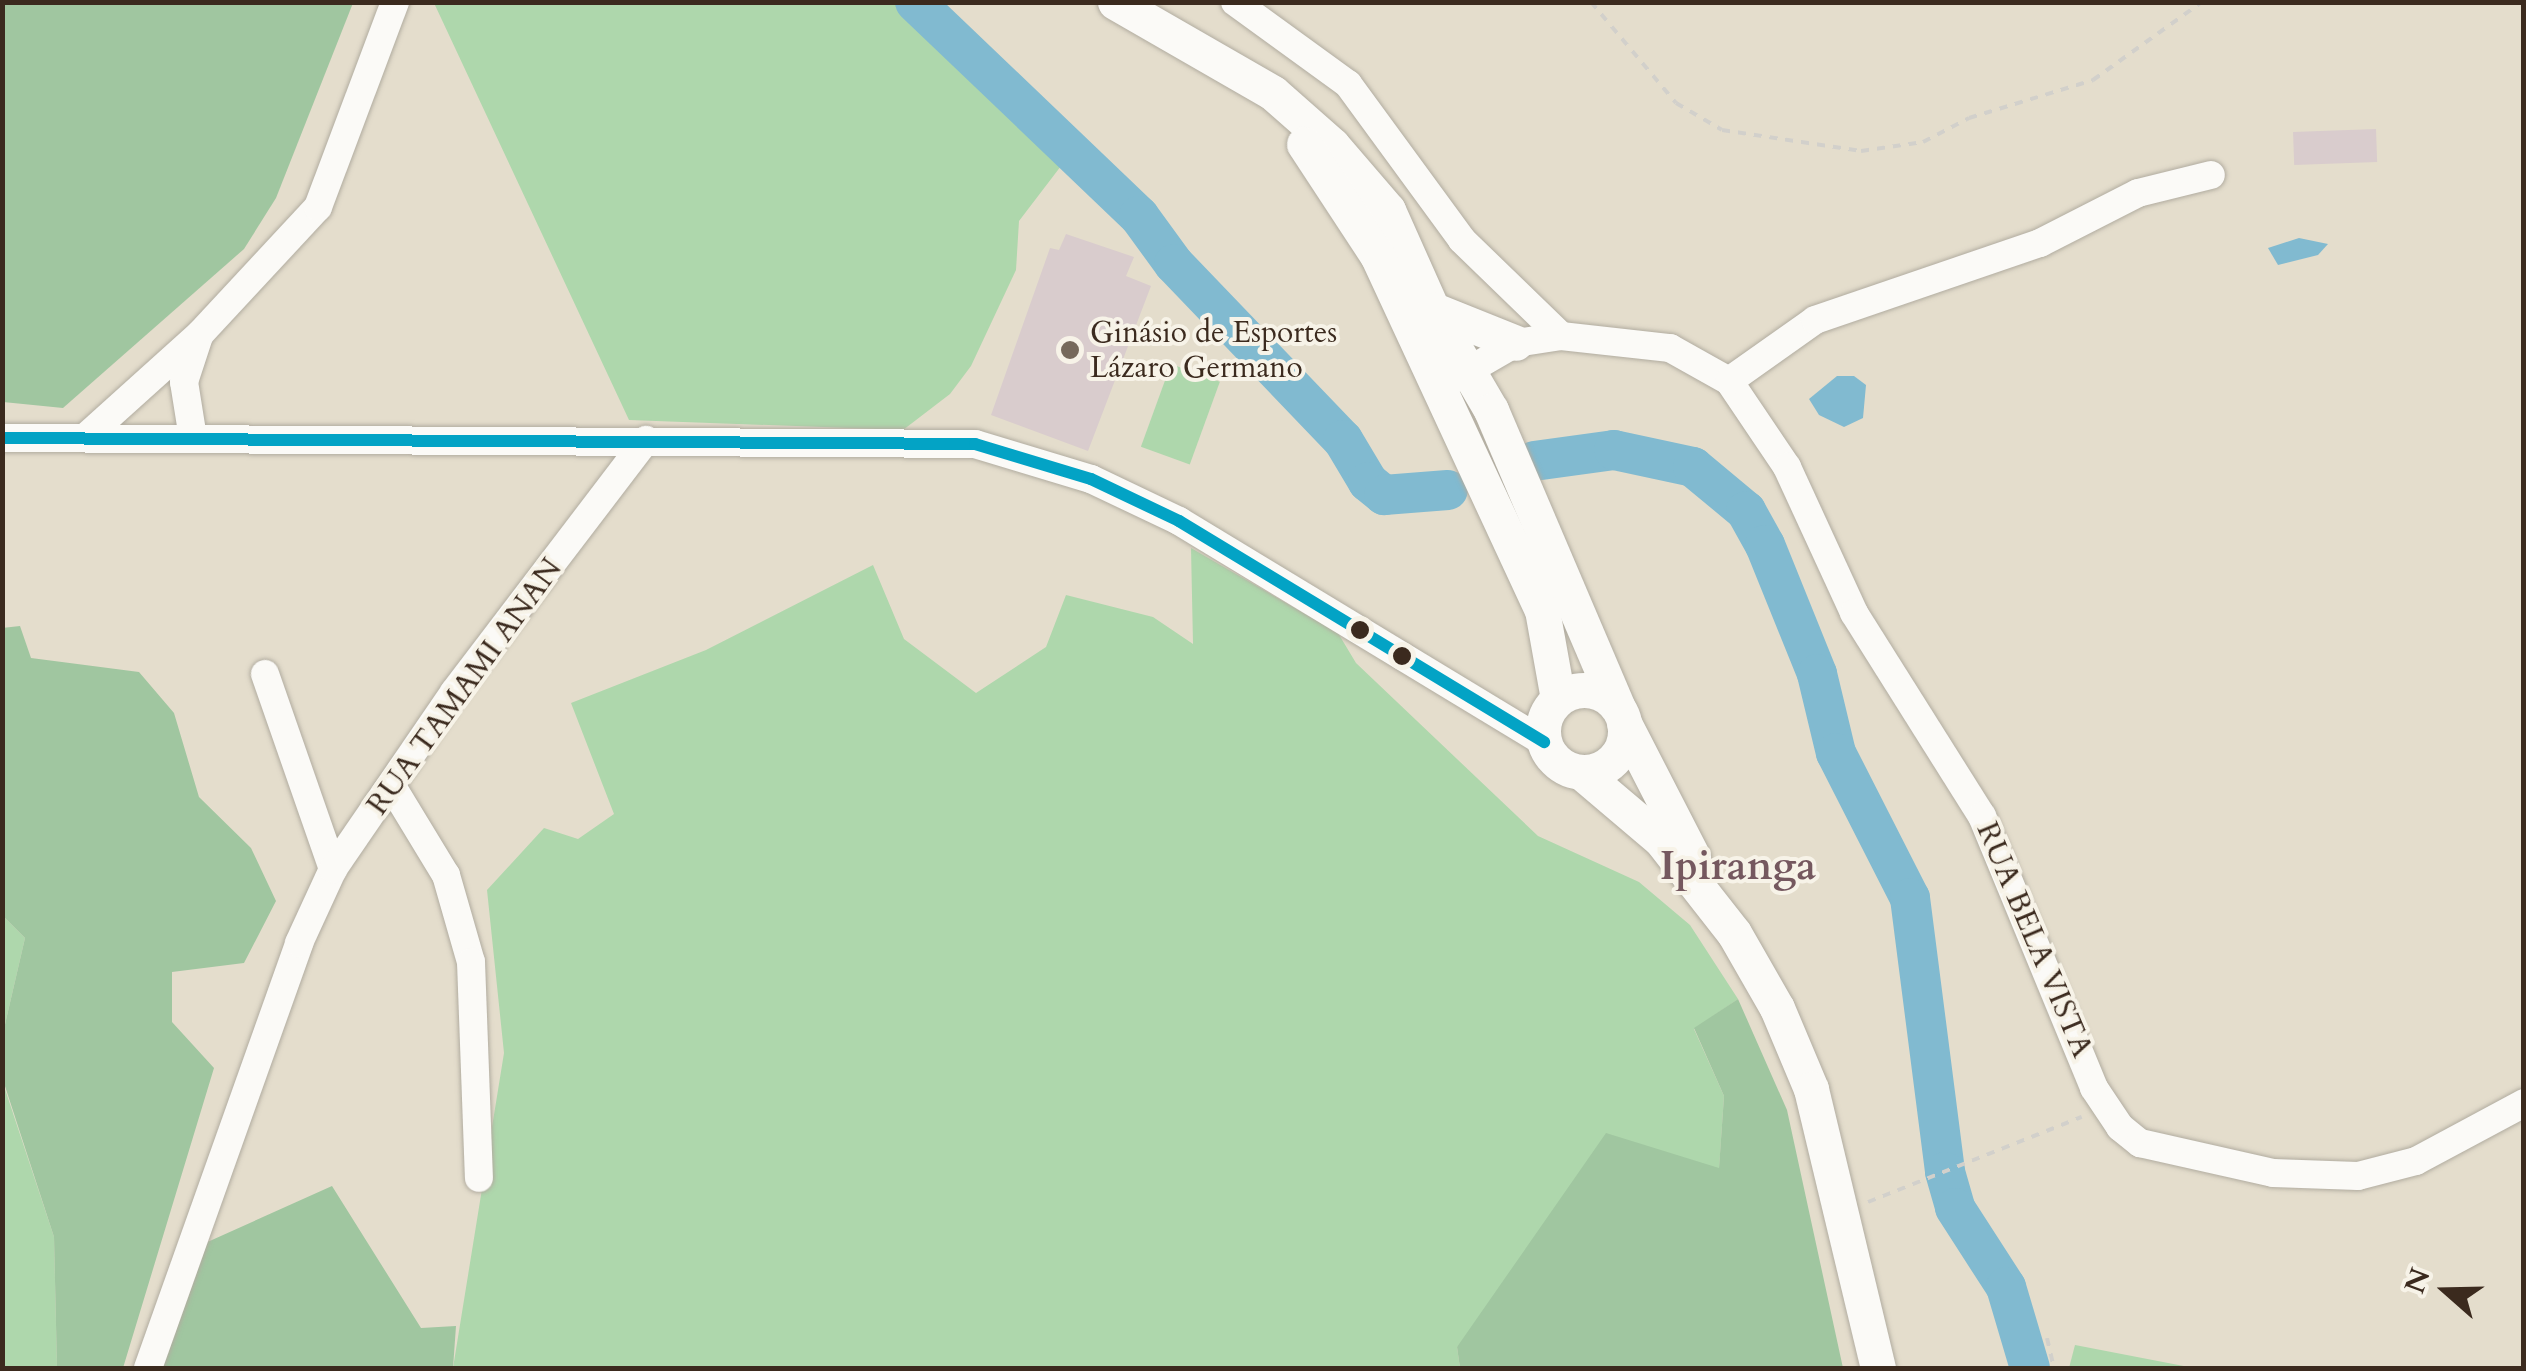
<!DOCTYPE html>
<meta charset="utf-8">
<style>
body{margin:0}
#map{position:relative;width:2526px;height:1371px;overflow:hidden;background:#e4ddcc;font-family:Cardo,serif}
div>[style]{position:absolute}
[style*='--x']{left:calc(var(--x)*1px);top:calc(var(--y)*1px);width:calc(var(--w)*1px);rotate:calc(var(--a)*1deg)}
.green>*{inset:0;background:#aed7ac;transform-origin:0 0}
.forest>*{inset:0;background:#a0c6a0}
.water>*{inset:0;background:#81bad0}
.river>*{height:40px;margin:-20px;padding:0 20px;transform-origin:20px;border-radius:20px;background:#81bad0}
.building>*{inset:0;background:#d9cccd;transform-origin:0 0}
.path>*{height:4px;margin-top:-2px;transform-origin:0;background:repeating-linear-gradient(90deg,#d2d0cb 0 8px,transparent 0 16px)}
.roads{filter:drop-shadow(0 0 2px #b1aca0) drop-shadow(0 0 2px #b1aca0)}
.minor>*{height:28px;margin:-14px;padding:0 14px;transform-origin:14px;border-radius:14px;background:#fbfaf7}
.major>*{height:35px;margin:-17.5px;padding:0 17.5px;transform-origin:17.5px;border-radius:17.5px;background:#fbfaf7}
.major>.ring{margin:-17.5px;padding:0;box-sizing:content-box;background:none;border:35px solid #fbfaf7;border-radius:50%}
.bus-1>*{height:12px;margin:-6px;padding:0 6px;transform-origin:6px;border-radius:6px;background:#03a3c5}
.dots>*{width:28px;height:28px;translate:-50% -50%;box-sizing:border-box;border:5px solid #f7f3e8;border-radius:50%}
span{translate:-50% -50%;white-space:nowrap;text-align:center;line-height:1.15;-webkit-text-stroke:8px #f7f3e8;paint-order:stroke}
.poi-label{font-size:30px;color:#3b2a1e}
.left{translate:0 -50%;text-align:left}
.street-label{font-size:30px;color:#3b2a1e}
.district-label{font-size:40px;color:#75585f;font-weight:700}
.frame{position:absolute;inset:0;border:5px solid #3b2a1e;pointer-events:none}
.north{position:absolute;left:2396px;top:1241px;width:100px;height:100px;-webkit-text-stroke:8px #f7f3e8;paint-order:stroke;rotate:290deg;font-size:28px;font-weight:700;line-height:40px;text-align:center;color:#3b2a1e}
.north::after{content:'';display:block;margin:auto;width:35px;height:45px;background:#3b2a1e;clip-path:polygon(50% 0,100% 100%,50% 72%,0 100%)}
</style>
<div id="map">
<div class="green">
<div style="clip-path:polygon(434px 3px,895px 3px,1061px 166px,1019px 221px,1016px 270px,971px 366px,950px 394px,903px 430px,629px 420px)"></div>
<div style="left:1171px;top:364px;width:52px;height:88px;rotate:20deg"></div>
<div style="clip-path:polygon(1191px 548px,1338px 633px,1356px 663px,1538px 836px,1639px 882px,1690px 925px,1738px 999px,1694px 1029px,1724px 1096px,1719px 1169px,1457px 1347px,1460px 1368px,453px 1368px,504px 1053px,487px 890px,544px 828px,578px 839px,614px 814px,571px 703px,706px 650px,873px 565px,904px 639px,976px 693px,1046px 647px,1066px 595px,1153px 617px,1193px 644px)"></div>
<div style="clip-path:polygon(3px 916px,25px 938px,3px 1033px)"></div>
<div style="clip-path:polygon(2px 1080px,54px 1237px,57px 1368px,3px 1368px)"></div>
<div style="clip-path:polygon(2075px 1345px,2194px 1368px,2069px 1368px)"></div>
</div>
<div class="forest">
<div style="clip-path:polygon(2px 3px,353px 3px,276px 198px,244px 249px,63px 408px,3px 402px)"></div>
<div style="clip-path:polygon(20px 626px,31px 658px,139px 672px,174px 713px,199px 797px,251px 848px,276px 901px,244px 963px,172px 972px,172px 1022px,214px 1068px,123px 1368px,57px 1368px,54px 1237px,3px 1080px,3px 1033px,25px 938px,3px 916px,2px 628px)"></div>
<div style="clip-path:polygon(1738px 999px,1787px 1110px,1843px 1368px,1460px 1368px,1457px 1347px,1606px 1133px,1719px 1168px,1724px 1096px,1694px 1028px)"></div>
<div style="clip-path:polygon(332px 1186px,421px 1328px,456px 1326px,453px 1368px,159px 1368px,203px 1244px)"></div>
</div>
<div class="water">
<div style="clip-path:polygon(2299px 238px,2328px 244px,2318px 255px,2278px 265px,2268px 248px)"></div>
<div style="clip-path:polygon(1837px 376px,1854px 376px,1866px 385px,1863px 418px,1844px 427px,1819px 415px,1809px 399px)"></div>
</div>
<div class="river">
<div style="--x:915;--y:2;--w:310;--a:43.7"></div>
<div style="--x:1139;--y:216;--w:59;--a:53.9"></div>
<div style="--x:1174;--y:264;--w:244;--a:46.2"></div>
<div style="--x:1343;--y:440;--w:49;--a:59.2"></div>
<div style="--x:1368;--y:482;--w:21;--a:39"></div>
<div style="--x:1384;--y:495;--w:64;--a:-4.5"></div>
<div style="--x:1534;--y:461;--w:81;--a:-7.8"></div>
<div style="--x:1614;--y:450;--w:81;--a:12.1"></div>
<div style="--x:1693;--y:467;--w:69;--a:39.7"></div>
<div style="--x:1746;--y:511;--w:39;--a:61"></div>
<div style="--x:1765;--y:545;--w:139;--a:68"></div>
<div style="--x:1817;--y:674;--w:81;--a:76.5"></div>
<div style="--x:1836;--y:753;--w:163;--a:63"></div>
<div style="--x:1910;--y:898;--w:276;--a:82.7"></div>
<div style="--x:1945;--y:1172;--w:37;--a:74"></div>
<div style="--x:1955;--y:1208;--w:94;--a:57.2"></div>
<div style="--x:2006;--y:1287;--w:84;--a:73.5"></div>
</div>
<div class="building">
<div style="left:2376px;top:129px;width:33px;height:83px;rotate:88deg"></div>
<div style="clip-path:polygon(1066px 234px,1134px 257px,1126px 276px,1151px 286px,1088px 451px,991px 415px,1050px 248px,1059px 250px)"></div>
</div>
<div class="path">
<div style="--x:1591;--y:2;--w:132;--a:49.9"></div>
<div style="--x:1676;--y:103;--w:53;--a:30.4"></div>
<div style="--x:1722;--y:130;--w:141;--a:8.6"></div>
<div style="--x:1861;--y:151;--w:63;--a:-8.3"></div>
<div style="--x:1923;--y:142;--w:52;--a:-27.6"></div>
<div style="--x:1969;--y:118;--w:130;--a:-17"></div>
<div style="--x:2093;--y:80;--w:134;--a:-35.6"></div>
<div style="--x:1868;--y:1202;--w:230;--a:-21.7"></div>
<div style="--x:2047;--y:1338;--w:31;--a:77"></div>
</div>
<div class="roads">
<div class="minor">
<div style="--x:1235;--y:2;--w:140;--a:36"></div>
<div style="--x:1348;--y:84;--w:193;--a:53.8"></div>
<div style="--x:1462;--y:240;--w:138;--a:44.1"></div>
<div style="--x:1452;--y:380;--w:74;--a:-30"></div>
<div style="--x:1516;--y:343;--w:46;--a:-8.8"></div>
<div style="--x:1561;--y:336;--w:110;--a:6.3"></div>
<div style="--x:1670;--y:348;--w:68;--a:29.2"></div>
<div style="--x:1729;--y:381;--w:104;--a:56"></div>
<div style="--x:1787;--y:467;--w:161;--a:65.3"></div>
<div style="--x:1854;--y:613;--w:240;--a:57.8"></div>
<div style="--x:1982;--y:816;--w:294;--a:67.6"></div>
<div style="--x:2094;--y:1088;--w:47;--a:56.3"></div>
<div style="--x:2120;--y:1127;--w:26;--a:39"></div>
<div style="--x:2140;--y:1143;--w:136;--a:12.7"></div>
<div style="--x:2273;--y:1173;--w:85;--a:2"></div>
<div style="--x:2358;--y:1176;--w:60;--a:-14.5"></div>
<div style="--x:2416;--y:1161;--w:123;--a:-28.2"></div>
<div style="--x:1729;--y:381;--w:105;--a:-35.3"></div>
<div style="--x:1815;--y:320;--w:238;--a:-18.9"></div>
<div style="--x:2040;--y:243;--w:110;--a:-27"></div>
<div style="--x:2138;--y:193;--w:75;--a:-13.9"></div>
<div style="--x:89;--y:434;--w:149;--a:-42"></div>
<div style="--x:200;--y:334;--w:173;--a:-47.1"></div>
<div style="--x:318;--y:207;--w:219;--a:-69.4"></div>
<div style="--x:2;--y:438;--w:973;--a:0.35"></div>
<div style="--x:975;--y:444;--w:121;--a:16.8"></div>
<div style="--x:1091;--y:479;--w:98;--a:25.5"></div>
<div style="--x:1179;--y:521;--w:427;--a:31.2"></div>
<div style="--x:193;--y:438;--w:57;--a:-99.1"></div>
<div style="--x:184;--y:382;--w:48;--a:-71.9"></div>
<div style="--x:265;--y:674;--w:207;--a:70.8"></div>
<div style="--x:393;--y:788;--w:102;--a:58.7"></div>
<div style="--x:446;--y:875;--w:91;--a:74"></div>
<div style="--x:471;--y:962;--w:216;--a:87.9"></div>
<div style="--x:148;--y:1368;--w:451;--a:-70.4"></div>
<div style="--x:299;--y:943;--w:81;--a:-65.3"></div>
<div style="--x:333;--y:869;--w:214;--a:-55.6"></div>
<div style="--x:454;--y:692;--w:317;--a:-52.7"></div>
</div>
<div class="major">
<div style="--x:1115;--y:2;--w:182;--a:29.9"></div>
<div style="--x:1273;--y:93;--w:79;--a:41.4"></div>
<div style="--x:1332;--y:145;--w:86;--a:49.3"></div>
<div style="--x:1388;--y:210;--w:108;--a:66"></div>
<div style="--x:1432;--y:309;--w:117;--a:59.7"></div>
<div style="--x:1491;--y:410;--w:322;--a:66.9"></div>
<div style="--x:1304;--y:144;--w:133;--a:56.7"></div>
<div style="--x:1377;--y:255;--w:391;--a:65.1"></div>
<div style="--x:1542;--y:610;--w:90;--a:79.8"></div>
<div style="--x:1434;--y:310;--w:88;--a:21.9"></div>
<div class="ring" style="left:1543px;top:690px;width:47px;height:47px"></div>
<div style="--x:1624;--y:723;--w:151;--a:62.8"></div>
<div style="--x:1582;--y:773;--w:104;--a:40.3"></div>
<div style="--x:1661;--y:840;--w:118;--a:51.9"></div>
<div style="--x:1734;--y:933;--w:86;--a:60.2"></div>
<div style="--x:1777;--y:1008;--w:88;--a:67.2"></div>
<div style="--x:1811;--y:1089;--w:287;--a:76.5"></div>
</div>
</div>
<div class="bus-1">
<div style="--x:2;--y:438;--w:973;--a:0.35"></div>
<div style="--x:975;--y:444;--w:121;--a:16.8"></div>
<div style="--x:1091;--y:479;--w:98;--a:25.5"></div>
<div style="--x:1179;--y:521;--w:427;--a:31.2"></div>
</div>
<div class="dots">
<div style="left:1070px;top:350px;background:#76695b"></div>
<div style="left:1360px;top:630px;background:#3b2a1e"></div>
<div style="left:1402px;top:656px;background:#3b2a1e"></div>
</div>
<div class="poi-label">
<span class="left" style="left:1090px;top:350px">Ginásio de Esportes<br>Lázaro Germano</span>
</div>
<div class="street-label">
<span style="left:465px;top:687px;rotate:-54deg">RUA TAMAMI ANAN</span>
<span style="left:2034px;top:940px;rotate:67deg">RUA BELA VISTA</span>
</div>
<div class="district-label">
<span style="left:1738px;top:867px">Ipiranga</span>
</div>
<div class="frame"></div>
<div class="north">N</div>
</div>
